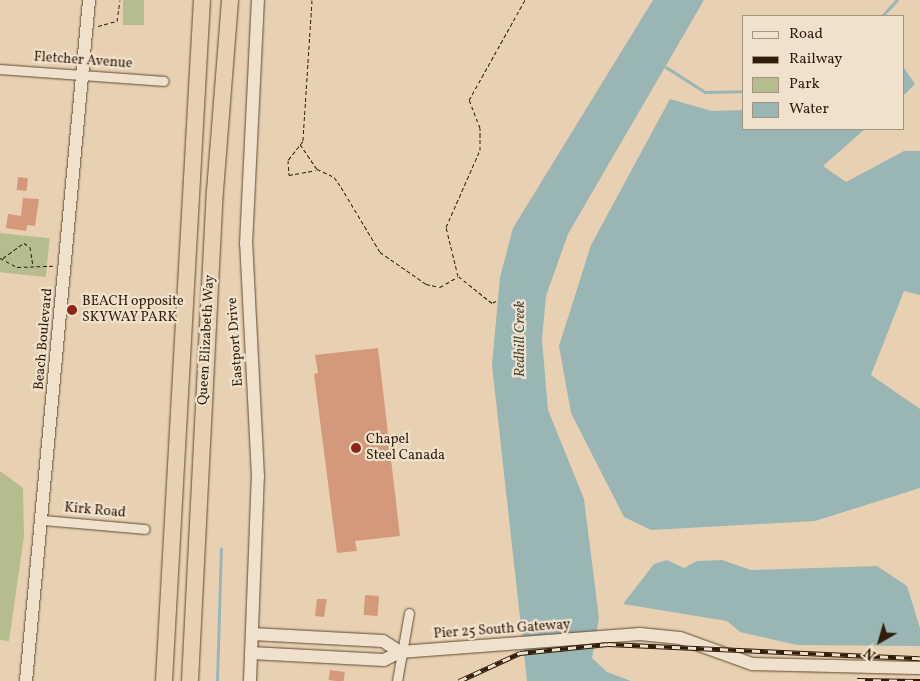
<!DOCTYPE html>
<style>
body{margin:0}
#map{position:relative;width:920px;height:681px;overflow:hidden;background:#e8d1b2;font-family:Vollkorn,serif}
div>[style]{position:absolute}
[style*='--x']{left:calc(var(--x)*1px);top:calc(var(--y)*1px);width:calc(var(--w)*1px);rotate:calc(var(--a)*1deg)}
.green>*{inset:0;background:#b5bc8d;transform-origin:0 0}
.water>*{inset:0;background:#99b5b4}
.stream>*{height:2.5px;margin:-1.25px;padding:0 1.25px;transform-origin:1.25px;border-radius:1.25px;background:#99b5b4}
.building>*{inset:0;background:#d3997a;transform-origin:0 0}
.path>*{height:1px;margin-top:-0.5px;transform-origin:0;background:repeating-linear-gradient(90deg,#2f1d09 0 4px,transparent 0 6.5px)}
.roads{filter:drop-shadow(0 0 1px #5d4a33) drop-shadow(0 0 1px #5d4a33)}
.street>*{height:9px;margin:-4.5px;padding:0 4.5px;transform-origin:4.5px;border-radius:4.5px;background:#f0e1cd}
.secondary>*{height:12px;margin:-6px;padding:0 6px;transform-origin:6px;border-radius:6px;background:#f0e1cd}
.highway>*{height:16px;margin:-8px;padding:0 8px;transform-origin:8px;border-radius:8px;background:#e8d1b2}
.rail>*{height:4.5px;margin-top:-2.25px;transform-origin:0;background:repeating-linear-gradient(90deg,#f0e1cd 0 8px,#2f1d09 0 16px);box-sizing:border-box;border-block:1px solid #2f1d09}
.dots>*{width:14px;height:14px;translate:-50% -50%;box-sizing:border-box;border:2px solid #f0e1cd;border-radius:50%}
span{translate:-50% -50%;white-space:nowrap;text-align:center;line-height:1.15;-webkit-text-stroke:4.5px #f0e1cd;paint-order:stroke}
.street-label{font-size:14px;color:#2f1d09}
.poi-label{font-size:14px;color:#2f1d09}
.left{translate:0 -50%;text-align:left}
.water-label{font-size:15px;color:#4f4b3c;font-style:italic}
.legend{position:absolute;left:742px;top:15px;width:162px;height:115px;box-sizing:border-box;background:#f0e1cd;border:1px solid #a3937f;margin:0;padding:6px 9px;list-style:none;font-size:15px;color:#2f1d09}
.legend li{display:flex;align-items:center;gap:10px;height:25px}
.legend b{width:25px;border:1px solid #a3937f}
.north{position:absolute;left:855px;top:616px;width:50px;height:50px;-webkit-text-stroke:4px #f0e1cd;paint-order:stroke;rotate:218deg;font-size:14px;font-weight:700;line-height:20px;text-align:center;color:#2f1d09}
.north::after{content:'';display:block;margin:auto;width:18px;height:22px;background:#2f1d09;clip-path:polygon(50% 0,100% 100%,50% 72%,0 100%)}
</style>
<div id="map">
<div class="green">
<div style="left:123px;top:0;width:21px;height:25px"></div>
<div style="left:0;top:233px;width:50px;height:39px;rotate:6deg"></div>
<div style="clip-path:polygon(0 471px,23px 488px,24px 536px,9px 641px,0 640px)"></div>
</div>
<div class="water">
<div style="clip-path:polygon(653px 0,704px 0,568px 234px,546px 296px,542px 340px,548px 410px,584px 499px,599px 618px,592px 658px,607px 672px,631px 681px,527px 681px,492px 365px,500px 277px,513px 228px)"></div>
<div style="clip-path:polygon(904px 68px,915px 84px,904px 95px)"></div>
<div style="clip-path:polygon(670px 99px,712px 111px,744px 110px,744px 129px,865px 129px,823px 166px,846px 182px,904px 151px,920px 151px,920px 295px,904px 291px,871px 375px,920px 409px,920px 488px,815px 521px,651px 530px,624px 517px,571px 413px,559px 346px,591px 245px)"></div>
<div style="clip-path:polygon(667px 560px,684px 568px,697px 561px,722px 560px,751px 570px,877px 566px,907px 586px,920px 628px,920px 646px,797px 645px,740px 632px,727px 621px,623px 604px,654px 564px)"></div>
</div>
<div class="stream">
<div style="--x:882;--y:16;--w:22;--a:-47"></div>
<div style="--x:666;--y:67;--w:46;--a:32.7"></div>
<div style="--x:705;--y:92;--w:39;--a:-1"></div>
<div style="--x:217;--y:681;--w:132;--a:-88.3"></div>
</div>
<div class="building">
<div style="left:18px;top:177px;width:10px;height:13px;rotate:6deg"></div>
<div style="clip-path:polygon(23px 198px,39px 199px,35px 226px,27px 225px,26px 231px,6px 228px,8px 214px,21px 216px)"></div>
<div style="clip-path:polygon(378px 348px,400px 536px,355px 541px,357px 551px,337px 553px,314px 374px,318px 373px,315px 355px)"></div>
<div style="left:365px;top:595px;width:14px;height:20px;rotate:4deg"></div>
<div style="clip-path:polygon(317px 599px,327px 599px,324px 617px,315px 616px)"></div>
<div style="left:330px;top:670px;width:15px;height:10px;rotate:8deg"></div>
</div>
<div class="path">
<div style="--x:312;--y:0;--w:141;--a:93.7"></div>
<div style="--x:303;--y:141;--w:24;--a:128"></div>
<div style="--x:288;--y:160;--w:15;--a:86"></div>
<div style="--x:289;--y:175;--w:27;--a:-10"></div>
<div style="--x:98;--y:26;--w:20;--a:-15"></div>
<div style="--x:117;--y:21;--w:21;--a:-82"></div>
<div style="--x:300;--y:144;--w:30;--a:56"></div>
<div style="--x:317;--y:169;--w:19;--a:25"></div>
<div style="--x:334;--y:177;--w:12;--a:55"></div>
<div style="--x:341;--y:187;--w:76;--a:59"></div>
<div style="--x:380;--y:252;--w:56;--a:34.8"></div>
<div style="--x:426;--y:284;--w:14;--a:12"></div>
<div style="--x:440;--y:287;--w:20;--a:-30"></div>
<div style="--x:0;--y:258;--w:19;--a:28"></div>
<div style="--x:17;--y:267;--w:36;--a:-2"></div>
<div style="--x:3;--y:258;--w:26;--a:-36"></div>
<div style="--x:24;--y:243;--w:7;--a:34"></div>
<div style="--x:30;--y:247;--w:18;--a:81"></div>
<div style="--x:496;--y:301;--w:4;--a:153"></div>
<div style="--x:492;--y:303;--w:43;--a:-141.5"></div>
<div style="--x:458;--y:276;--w:50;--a:-103.8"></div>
<div style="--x:446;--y:227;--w:84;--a:-66.2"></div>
<div style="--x:480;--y:150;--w:22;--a:-90"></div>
<div style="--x:480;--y:128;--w:30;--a:-111"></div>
<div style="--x:469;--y:100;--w:115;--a:-60.8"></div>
</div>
<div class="roads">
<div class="street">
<div style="--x:0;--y:69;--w:164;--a:4.2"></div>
<div style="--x:42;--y:520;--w:103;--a:5"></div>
<div style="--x:397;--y:681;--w:69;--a:-80"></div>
</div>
<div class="secondary">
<div style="--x:252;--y:634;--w:131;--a:3.1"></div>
<div style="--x:383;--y:641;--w:20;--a:33"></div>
<div style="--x:251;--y:653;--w:133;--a:3"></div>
<div style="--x:384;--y:660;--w:18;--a:-27"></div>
<div style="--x:400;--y:652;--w:241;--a:-4.3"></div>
<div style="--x:640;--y:634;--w:40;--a:5.7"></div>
<div style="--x:680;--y:638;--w:77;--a:19.9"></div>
<div style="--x:752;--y:664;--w:168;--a:1.4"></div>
<div style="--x:26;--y:681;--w:684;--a:-84.71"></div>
<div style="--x:250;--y:681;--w:204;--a:-87.8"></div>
<div style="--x:258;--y:477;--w:233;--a:-92.9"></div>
<div style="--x:246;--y:244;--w:244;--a:-87.2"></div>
</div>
<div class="highway">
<div style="--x:164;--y:681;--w:682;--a:-86.81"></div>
<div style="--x:190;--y:681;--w:491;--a:-87.1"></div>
<div style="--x:215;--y:191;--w:192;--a:-85.5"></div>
</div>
</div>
<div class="rail">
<div style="--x:857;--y:680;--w:63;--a:0.9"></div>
<div style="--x:459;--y:681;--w:67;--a:-24.7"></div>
<div style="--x:520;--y:653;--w:88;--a:-5.8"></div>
<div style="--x:608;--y:644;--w:312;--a:2.6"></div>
</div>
<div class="dots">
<div style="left:72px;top:310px;background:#8f2418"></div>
<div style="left:356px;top:448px;background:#8f2418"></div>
</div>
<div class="street-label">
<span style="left:83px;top:61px;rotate:4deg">Fletcher Avenue</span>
<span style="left:44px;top:339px;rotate:-85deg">Beach Boulevard</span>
<span style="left:207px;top:340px;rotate:-87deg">Queen Elizabeth Way</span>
<span style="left:236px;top:342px;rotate:-94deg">Eastport Drive</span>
<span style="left:95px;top:511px;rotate:5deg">Kirk Road</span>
<span style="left:502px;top:630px;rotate:-4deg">Pier 25 South Gateway</span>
</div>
<div class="poi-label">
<span class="left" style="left:82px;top:310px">BEACH opposite<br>SKYWAY PARK</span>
<span class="left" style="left:366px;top:448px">Chapel<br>Steel Canada</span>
</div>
<div class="water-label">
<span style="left:521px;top:339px;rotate:-90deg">Redhill Creek</span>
</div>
<ul class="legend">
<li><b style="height:6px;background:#f0e1cd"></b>Road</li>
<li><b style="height:6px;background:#2f1d09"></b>Railway</li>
<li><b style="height:14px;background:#b5bc8d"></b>Park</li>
<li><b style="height:14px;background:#99b5b4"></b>Water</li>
</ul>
<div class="north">N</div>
</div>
